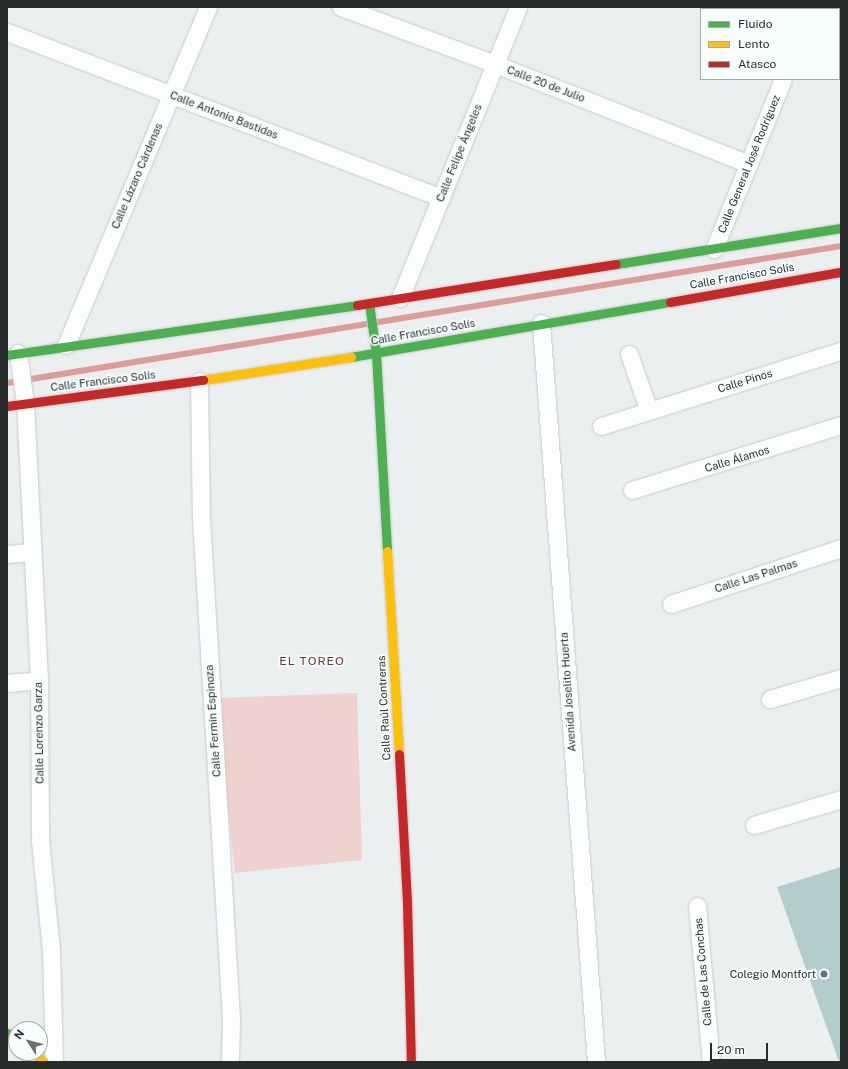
<!DOCTYPE html>
<meta charset="utf-8">
<style>
body{margin:0}
#map{position:relative;width:848px;height:1069px;overflow:hidden;background:#ebefef;font-family:"Public Sans",sans-serif}
div>[style]{position:absolute}
[style*='--x']{left:calc(var(--x)*1px);top:calc(var(--y)*1px);width:calc(var(--w)*1px);rotate:calc(var(--a)*1deg)}
.green>*{inset:0;background:#efd2ce}
.stream>*{height:6px;margin:-3px;padding:0 3px;transform-origin:3px;border-radius:3px;background:#dc9c97}
.building>*{inset:0;background:#b2cdcc}
.roads{filter:drop-shadow(0 0 1px #c8cbcb) drop-shadow(0 0 1px #c8cbcb)}
.street>*{height:17px;margin:-8.5px;padding:0 8.5px;transform-origin:8.5px;border-radius:8.5px;background:#fcfdfd}
.fast>*{height:9px;margin:-4.5px;padding:0 4.5px;transform-origin:4.5px;border-radius:4.5px;background:#4caf50}
.slow>*{height:9px;margin:-4.5px;padding:0 4.5px;transform-origin:4.5px;border-radius:4.5px;background:#ffc107}
.jam>*{height:9px;margin:-4.5px;padding:0 4.5px;transform-origin:4.5px;border-radius:4.5px;background:#c62828}
.dots>*{width:11px;height:11px;translate:-50% -50%;box-sizing:border-box;border:2px solid #f7fffe;border-radius:50%}
span{translate:-50% -50%;white-space:nowrap;text-align:center;line-height:1.15;-webkit-text-stroke:3.5px #f7fffe;paint-order:stroke}
.street-label{font-size:11px;color:#292c2c}
.poi-label{font-size:11px;color:#292c2c}
.right{translate:-100% -50%;text-align:right}
.neighbourhood-label{font-size:12px;color:#79322e;letter-spacing:1px}
.frame{position:absolute;inset:0;border:8px solid #292c2c;pointer-events:none}
.legend{position:absolute;left:700px;top:8px;width:140px;height:72px;box-sizing:border-box;background:#f7fffe;border:1px solid #a5abaa;margin:0;padding:5px 7px;list-style:none;font-size:12px;color:#292c2c}
.legend li{display:flex;align-items:center;gap:8px;height:20px}
.legend b{width:20px;border:1px solid #a5abaa}
.north{position:absolute;left:8px;top:1021px;width:40px;height:40px;box-sizing:border-box;background:#f7fffe;border:1px solid #a5abaa;border-radius:50%;rotate:306deg;font-size:11px;font-weight:700;line-height:16px;text-align:center;color:#292c2c}
.north::after{content:'';display:block;margin:auto;width:14px;height:18px;background:#6d7070;clip-path:polygon(50% 0,100% 100%,50% 72%,0 100%)}
.scale{position:absolute;left:710px;top:1043px;width:58px;height:18px;box-sizing:border-box;border:2px solid #292c2c;border-top:0;padding-left:5px;font-size:12px;line-height:14px;white-space:nowrap;color:#292c2c;-webkit-text-stroke:3px #f7fffe;paint-order:stroke}
</style>
<div id="map">
<div class="green">
<div style="clip-path:polygon(357px 693px,362px 860px,235px 873px,216px 698px)"></div>
</div>
<div class="stream">
<div style="--x:7;--y:383;--w:845;--a:-9.33"></div>
</div>
<div class="building">
<div style="clip-path:polygon(841px 867px,841px 1062px,839px 1062px,777px 887px)"></div>
</div>
<div class="roads">
<div class="street">
<div style="--x:341;--y:7;--w:164;--a:20.3"></div>
<div style="--x:495;--y:64;--w:273;--a:21.5"></div>
<div style="--x:743;--y:7;--w:5;--a:22"></div>
<div style="--x:811;--y:9;--w:2;--a:-63"></div>
<div style="--x:7;--y:32;--w:465;--a:20.9"></div>
<div style="--x:714;--y:249;--w:183;--a:-67.9"></div>
<div style="--x:400;--y:298;--w:314;--a:-67.9"></div>
<div style="--x:541;--y:323;--w:741;--a:85.74"></div>
<div style="--x:66;--y:345;--w:367;--a:-67.2"></div>
<div style="--x:18;--y:353;--w:50;--a:82"></div>
<div style="--x:25;--y:403;--w:277;--a:87.1"></div>
<div style="--x:39;--y:680;--w:160;--a:89.6"></div>
<div style="--x:40;--y:840;--w:112;--a:84.3"></div>
<div style="--x:51;--y:951;--w:111;--a:88.5"></div>
<div style="--x:629;--y:354;--w:60;--a:70.7"></div>
<div style="--x:199;--y:381;--w:137;--a:89.2"></div>
<div style="--x:201;--y:518;--w:501;--a:86.57"></div>
<div style="--x:231;--y:1018;--w:44;--a:91.3"></div>
<div style="--x:601;--y:426;--w:251;--a:-17.4"></div>
<div style="--x:632;--y:490;--w:219;--a:-17.3"></div>
<div style="--x:7;--y:554;--w:25;--a:-5"></div>
<div style="--x:671;--y:604;--w:179;--a:-18.2"></div>
<div style="--x:7;--y:683;--w:32;--a:-5"></div>
<div style="--x:770;--y:699;--w:74;--a:-16.5"></div>
<div style="--x:754;--y:825;--w:91;--a:-16.6"></div>
<div style="--x:697;--y:906;--w:157;--a:84.9"></div>
</div>
<div class="fast">
<div style="--x:616;--y:264;--w:228;--a:-9.1"></div>
<div style="--x:369;--y:303;--w:50;--a:82"></div>
<div style="--x:376;--y:353;--w:198;--a:86.8"></div>
<div style="--x:7;--y:355;--w:354;--a:-8.1"></div>
<div style="--x:351;--y:357;--w:324;--a:-9.8"></div>
<div style="--x:7;--y:1033;--w:11;--a:34"></div>
</div>
<div class="slow">
<div style="--x:203;--y:380;--w:150;--a:-8.8"></div>
<div style="--x:387;--y:551;--w:203;--a:86.6"></div>
<div style="--x:34;--y:1053;--w:13;--a:42"></div>
</div>
<div class="jam">
<div style="--x:670;--y:302;--w:174;--a:-10"></div>
<div style="--x:357;--y:305;--w:262;--a:-9"></div>
<div style="--x:7;--y:406;--w:198;--a:-7.6"></div>
<div style="--x:399;--y:754;--w:148;--a:86.9"></div>
<div style="--x:407;--y:902;--w:160;--a:88.6"></div>
</div>
</div>
<div class="dots">
<div style="left:824px;top:974px;background:#6d7070"></div>
</div>
<div class="street-label">
<span style="left:546px;top:84px;rotate:21deg">Calle 20 de Julio</span>
<span style="left:224px;top:115px;rotate:21deg">Calle Antonio Bastidas</span>
<span style="left:459px;top:153px;rotate:-68deg">Calle Felipe Ángeles</span>
<span style="left:749px;top:164px;rotate:-68deg">Calle General José Rodríguez</span>
<span style="left:137px;top:176px;rotate:-67deg">Calle Lázaro Cárdenas</span>
<span style="left:742px;top:276px;rotate:-10deg">Calle Francisco Solís</span>
<span style="left:423px;top:332px;rotate:-10deg">Calle Francisco Solís</span>
<span style="left:103px;top:381px;rotate:-7deg">Calle Francisco Solís</span>
<span style="left:745px;top:381px;rotate:-17deg">Calle Pinos</span>
<span style="left:737px;top:459px;rotate:-17deg">Calle Álamos</span>
<span style="left:756px;top:576px;rotate:-18deg">Calle Las Palmas</span>
<span style="left:568px;top:692px;rotate:-94deg">Avenida Joselito Huerta</span>
<span style="left:384px;top:708px;rotate:-93deg">Calle Raúl Contreras</span>
<span style="left:213px;top:721px;rotate:-94deg">Calle Fermín Espinoza</span>
<span style="left:39px;top:733px;rotate:-91deg">Calle Lorenzo Garza</span>
<span style="left:703px;top:972px;rotate:-95deg">Calle de Las Conchas</span>
</div>
<div class="poi-label">
<span class="right" style="left:816px;top:974px">Colegio Montfort</span>
</div>
<div class="neighbourhood-label">
<span style="left:312px;top:662px">EL TOREO</span>
</div>
<div class="frame"></div>
<ul class="legend">
<li><b style="height:5px;background:#4caf50"></b>Fluido</li>
<li><b style="height:5px;background:#ffc107"></b>Lento</li>
<li><b style="height:5px;background:#c62828"></b>Atasco</li>
</ul>
<div class="north">N</div>
<div class="scale">20 m</div>
</div>
